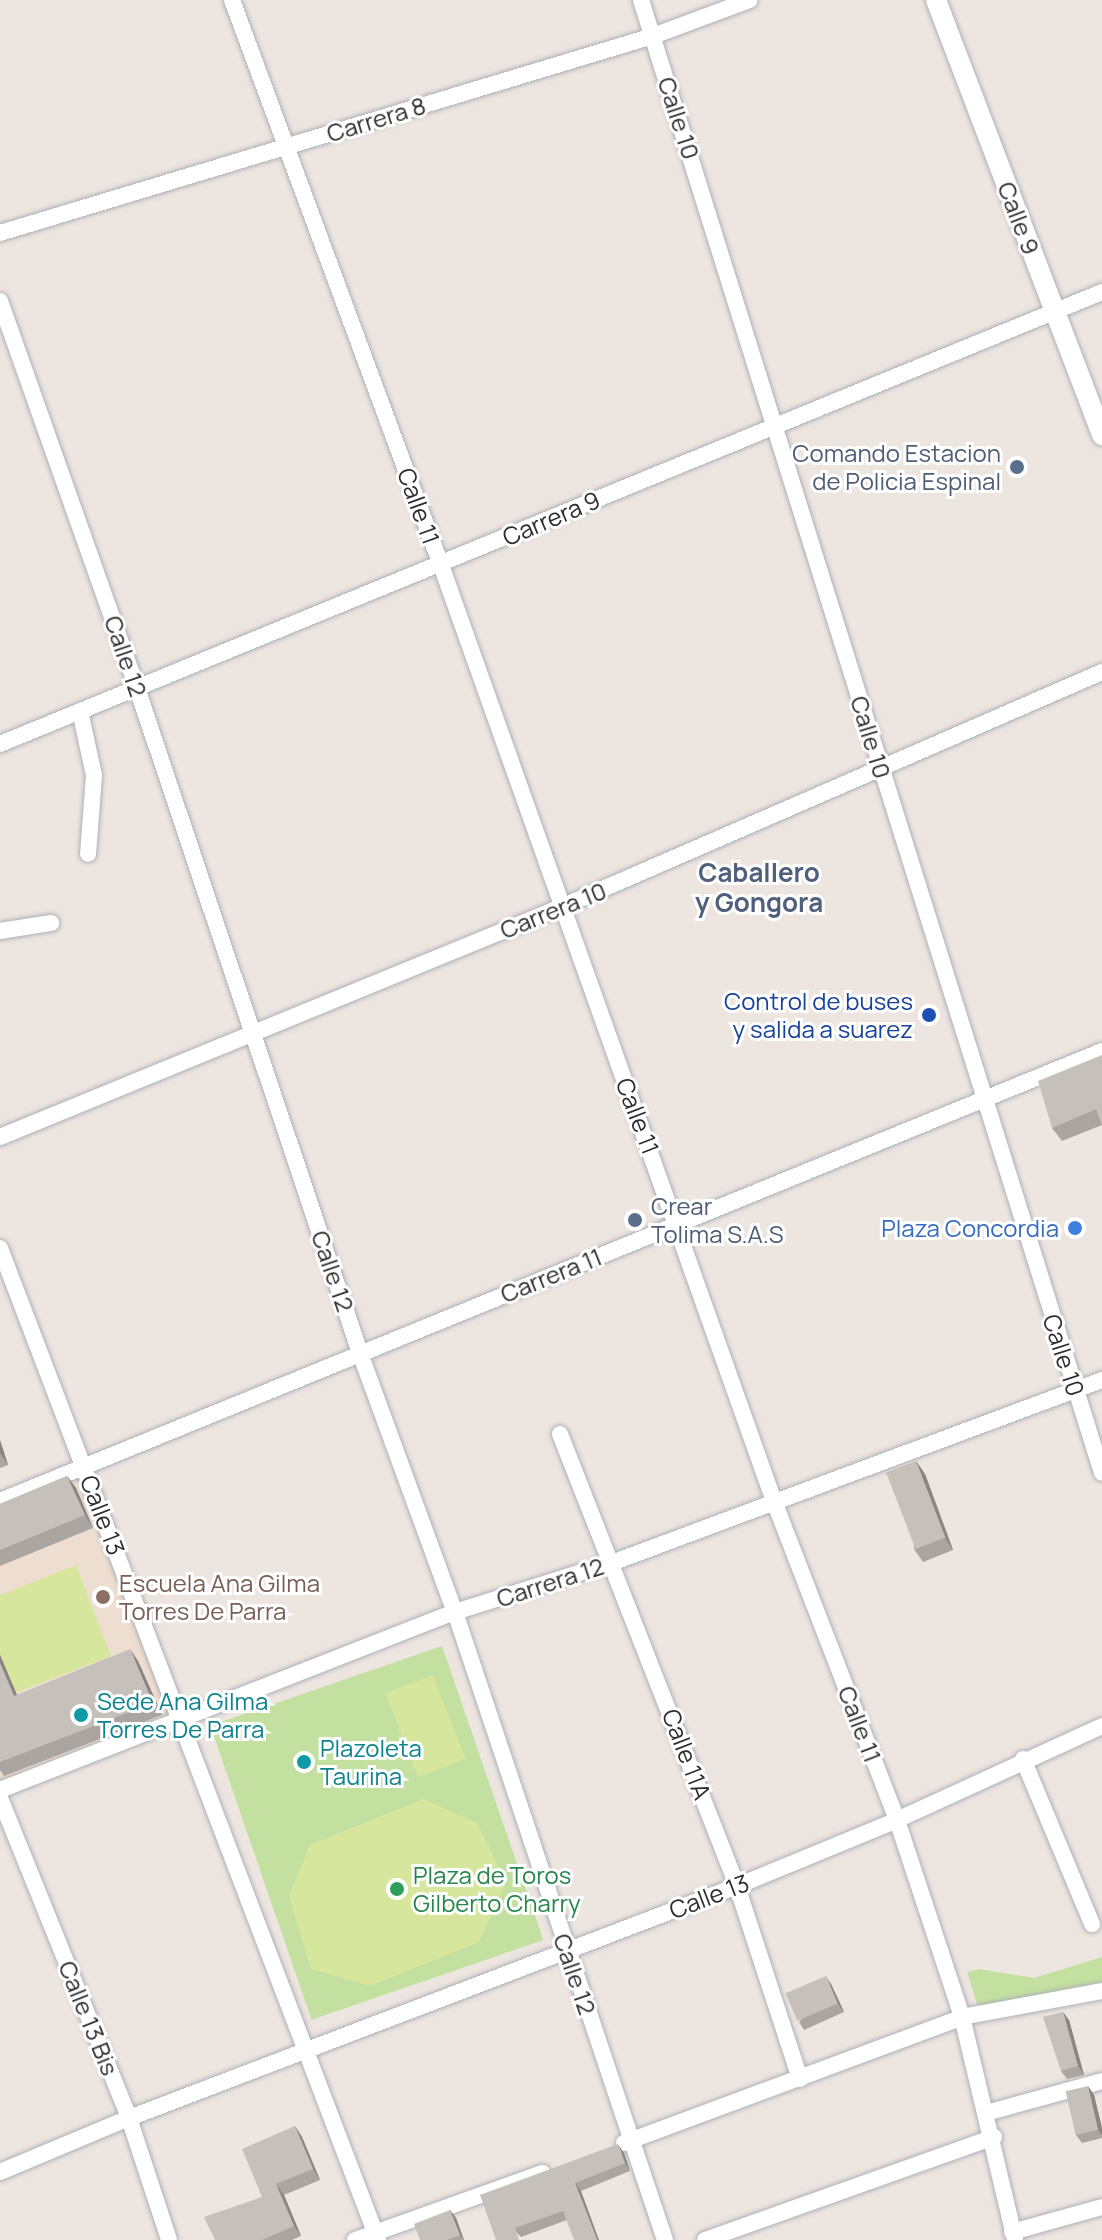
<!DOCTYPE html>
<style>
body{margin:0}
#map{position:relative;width:1102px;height:2240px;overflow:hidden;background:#ede5e0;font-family:Manrope,sans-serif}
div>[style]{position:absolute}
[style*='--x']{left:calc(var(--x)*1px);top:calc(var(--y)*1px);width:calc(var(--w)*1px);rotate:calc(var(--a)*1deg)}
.education>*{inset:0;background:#eeded1}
.green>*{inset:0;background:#c3e0a0;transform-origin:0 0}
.pitch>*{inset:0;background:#d6e79d;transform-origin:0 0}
.roads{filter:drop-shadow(0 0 2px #adb1b8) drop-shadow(0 0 2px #adb1b8)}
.minor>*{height:16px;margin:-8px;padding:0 8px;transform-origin:8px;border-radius:8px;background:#fff}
.tertiary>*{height:20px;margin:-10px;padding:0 10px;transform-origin:10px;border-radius:10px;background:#fff}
.wall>*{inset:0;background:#aaa5a1}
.shaded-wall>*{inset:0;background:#8b8683}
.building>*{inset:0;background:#c6c0bb;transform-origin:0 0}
.dots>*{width:22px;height:22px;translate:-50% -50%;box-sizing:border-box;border:4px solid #fff;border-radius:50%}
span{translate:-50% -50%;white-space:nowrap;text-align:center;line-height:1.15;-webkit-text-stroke:6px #fff;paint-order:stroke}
.street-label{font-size:24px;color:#2d2d2d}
.service-label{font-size:24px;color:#4e5e75}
.right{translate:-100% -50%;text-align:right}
.left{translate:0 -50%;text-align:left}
.transit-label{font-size:24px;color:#164399}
.shop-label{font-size:24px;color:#366cbe}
.education-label{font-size:24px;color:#785e54}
.culture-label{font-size:24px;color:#0d838f}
.leisure-label{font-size:24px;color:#27864d}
.neighbourhood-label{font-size:26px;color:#4f607c;font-weight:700}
</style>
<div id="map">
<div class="education">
<div style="clip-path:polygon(81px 1472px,174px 1718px,0 1782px,0 1507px)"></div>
</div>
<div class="green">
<div style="left:442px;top:1646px;width:311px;height:245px;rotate:71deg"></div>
<div style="clip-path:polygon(1102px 1957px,1102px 1987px,980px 2013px,967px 1972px,979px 1969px,1034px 1978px)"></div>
</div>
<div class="pitch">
<div style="clip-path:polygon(76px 1565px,111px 1656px,15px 1693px,0 1655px,0 1595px)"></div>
<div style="left:433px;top:1675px;width:90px;height:51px;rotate:69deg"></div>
<div style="clip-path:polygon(423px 1799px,477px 1823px,506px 1882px,479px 1942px,370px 1986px,311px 1969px,289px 1896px,310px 1845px)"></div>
</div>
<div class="roads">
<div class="minor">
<div style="--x:232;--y:0;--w:602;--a:69.7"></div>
<div style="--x:441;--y:565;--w:993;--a:70.42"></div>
<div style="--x:774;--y:1501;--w:342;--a:68.9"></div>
<div style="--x:897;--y:1820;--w:207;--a:71.7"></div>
<div style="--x:962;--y:2017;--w:229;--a:76.6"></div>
<div style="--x:641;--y:0;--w:1543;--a:72.62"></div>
<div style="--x:0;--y:233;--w:682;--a:-16.79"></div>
<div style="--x:653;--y:36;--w:103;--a:-20.4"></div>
<div style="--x:0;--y:301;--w:411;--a:70.5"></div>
<div style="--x:137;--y:688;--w:701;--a:71.46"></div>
<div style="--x:360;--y:1353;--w:276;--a:69.9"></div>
<div style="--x:455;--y:1612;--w:662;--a:71.51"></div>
<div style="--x:80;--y:711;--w:66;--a:77.7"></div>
<div style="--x:94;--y:775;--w:79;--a:94.3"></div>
<div style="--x:0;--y:744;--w:1191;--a:-22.3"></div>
<div style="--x:0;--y:931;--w:52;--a:-8.9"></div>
<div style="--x:0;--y:1137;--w:604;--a:-22.28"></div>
<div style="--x:559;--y:908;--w:592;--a:-23.49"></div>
<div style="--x:0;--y:1248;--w:1062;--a:69.14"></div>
<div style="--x:560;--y:1434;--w:485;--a:68.6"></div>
<div style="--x:737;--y:1886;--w:203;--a:71.9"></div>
<div style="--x:0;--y:1501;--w:1190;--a:-22.21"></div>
<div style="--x:1023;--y:1759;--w:179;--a:67.3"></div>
<div style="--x:0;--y:1790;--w:489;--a:-21.4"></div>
<div style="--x:455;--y:1612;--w:167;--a:-17.5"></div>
<div style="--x:614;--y:1562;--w:521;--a:-20.45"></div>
<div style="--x:0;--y:1798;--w:345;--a:68"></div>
<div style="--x:129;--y:2118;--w:128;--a:71.8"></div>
<div style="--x:986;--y:2113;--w:120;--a:-15.4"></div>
<div style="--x:624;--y:2143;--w:361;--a:-20.4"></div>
<div style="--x:962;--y:2017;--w:142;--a:-10.5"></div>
<div style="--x:0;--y:2172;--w:140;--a:-22.7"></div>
<div style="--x:129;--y:2118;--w:651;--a:-20.89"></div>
<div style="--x:737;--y:1886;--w:173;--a:-22.4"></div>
<div style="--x:897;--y:1820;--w:226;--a:-24.6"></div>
<div style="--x:1012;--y:2232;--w:93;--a:-15.5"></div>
<div style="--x:355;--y:2240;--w:199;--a:-19.7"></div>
<div style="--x:705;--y:2240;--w:307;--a:-19.6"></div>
</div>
<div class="tertiary">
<div style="--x:936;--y:0;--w:466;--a:69.1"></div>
</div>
</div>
<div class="wall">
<div style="clip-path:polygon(1102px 1055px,1102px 1125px,1062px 1141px,1052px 1128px)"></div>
<div style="clip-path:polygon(0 1440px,8px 1465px,0 1468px)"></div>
<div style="clip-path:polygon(916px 1461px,925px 1474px,953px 1550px,923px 1562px,914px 1549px)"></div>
<div style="clip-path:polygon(67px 1476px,76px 1488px,93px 1528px,0 1566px,0 1504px)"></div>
<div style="clip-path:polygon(0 1655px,17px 1695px,138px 1661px,162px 1715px,4px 1776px,0 1770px)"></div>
<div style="clip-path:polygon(831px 1984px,844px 2012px,804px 2030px,799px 2022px)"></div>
<div style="clip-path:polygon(1069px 2020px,1084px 2075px,1067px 2079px,1061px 2071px)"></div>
<div style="clip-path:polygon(1088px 2086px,1094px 2095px,1102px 2128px,1102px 2138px,1082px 2143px,1076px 2135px)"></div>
<div style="clip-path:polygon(295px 2126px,302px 2137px,320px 2180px,284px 2195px,301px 2236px,292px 2240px,215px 2240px,262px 2197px)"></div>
<div style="clip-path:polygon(624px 2153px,630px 2171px,581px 2191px,567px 2220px,521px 2237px,480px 2195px)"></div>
<div style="clip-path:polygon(450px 2210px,456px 2218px,464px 2240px,420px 2240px)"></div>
</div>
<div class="shaded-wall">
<div style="clip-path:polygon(0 1440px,8px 1465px,0 1453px)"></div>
<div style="clip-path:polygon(916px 1461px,925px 1474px,953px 1550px,945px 1538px)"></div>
<div style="clip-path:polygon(67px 1476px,76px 1488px,93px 1528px,85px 1515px)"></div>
<div style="clip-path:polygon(130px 1649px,138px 1661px,162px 1715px,153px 1703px)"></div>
<div style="clip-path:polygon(0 1655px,23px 1709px,14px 1696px,0 1663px)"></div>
<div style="clip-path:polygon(826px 1976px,831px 1984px,844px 2012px,838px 2004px)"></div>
<div style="clip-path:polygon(1063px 2012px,1069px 2020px,1084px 2075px,1078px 2066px)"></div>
<div style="clip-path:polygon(1088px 2086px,1094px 2095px,1102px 2128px,1102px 2135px,1098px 2130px)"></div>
<div style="clip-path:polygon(295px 2126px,302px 2137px,320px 2180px,313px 2169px)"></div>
<div style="clip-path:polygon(618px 2144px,624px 2153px,630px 2171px,625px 2163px)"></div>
<div style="clip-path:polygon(575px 2183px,581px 2191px,599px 2240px,597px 2240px)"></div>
<div style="clip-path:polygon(276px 2184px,284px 2195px,301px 2236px,294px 2226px)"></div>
<div style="clip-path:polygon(450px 2210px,456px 2218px,464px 2240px,460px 2235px)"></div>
</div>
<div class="building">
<div style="clip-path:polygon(1102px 1055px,1102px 1125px,1096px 1109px,1052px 1128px,1038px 1081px)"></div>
<div style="left:916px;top:1461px;width:82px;height:32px;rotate:69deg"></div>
<div style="clip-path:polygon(67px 1476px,85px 1515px,0 1550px,0 1504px)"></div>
<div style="clip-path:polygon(130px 1649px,153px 1703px,0 1762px,0 1663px,14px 1696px)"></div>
<div style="left:826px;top:1976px;width:30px;height:44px;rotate:67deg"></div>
<div style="clip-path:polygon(1063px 2012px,1078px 2066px,1061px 2071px,1043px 2017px)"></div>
<div style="left:1088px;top:2086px;width:45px;height:23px;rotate:77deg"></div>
<div style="clip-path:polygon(295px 2126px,313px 2169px,276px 2184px,294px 2226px,262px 2240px,215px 2240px,204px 2217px,262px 2197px,242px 2149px)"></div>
<div style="clip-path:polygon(618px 2144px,625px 2163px,575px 2183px,597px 2240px,574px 2240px,563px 2211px,515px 2228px,519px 2240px,496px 2240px,480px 2195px)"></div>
<div style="clip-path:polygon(450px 2210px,460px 2235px,447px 2240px,420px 2240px,414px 2224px)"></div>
</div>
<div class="dots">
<div style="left:1017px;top:467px;background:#5c6f8a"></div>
<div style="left:929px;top:1015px;background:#1a4fb4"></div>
<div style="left:635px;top:1220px;background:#5c6f8a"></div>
<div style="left:1075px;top:1228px;background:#3f7fe0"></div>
<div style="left:103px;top:1597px;background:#8d6e63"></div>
<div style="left:81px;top:1715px;background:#0f9aa8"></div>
<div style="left:304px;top:1762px;background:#0f9aa8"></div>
<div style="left:397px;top:1889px;background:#2e9e5b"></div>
</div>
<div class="street-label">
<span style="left:679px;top:118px;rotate:72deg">Calle 10</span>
<span style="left:376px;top:119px;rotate:-17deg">Carrera 8</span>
<span style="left:1019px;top:218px;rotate:69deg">Calle 9</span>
<span style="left:419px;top:506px;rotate:70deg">Calle 11</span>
<span style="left:551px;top:518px;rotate:-23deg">Carrera 9</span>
<span style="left:126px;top:656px;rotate:71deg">Calle 12</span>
<span style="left:871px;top:737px;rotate:73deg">Calle 10</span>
<span style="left:553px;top:910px;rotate:-22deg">Carrera 10</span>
<span style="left:638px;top:1116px;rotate:69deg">Calle 11</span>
<span style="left:333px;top:1271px;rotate:71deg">Calle 12</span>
<span style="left:551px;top:1275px;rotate:-22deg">Carrera 11</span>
<span style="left:1064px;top:1355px;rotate:72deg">Calle 10</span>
<span style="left:103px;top:1515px;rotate:69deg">Calle 13</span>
<span style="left:550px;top:1582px;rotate:-18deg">Carrera 12</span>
<span style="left:860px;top:1724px;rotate:69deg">Calle 11</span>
<span style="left:687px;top:1754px;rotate:69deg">Calle 11A</span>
<span style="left:709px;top:1896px;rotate:-21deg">Calle 13</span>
<span style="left:575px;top:1974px;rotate:71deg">Calle 12</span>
<span style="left:89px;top:2018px;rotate:68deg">Calle 13 Bis</span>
</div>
<div class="service-label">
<span class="right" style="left:1001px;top:467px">Comando Estacion<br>de Policia Espinal</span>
<span class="left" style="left:651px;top:1220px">Crear<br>Tolima S.A.S</span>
</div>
<div class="transit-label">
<span class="right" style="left:913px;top:1015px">Control de buses<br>y salida a suarez</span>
</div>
<div class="shop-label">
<span class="right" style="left:1059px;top:1228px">Plaza Concordia</span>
</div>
<div class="education-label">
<span class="left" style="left:119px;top:1597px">Escuela Ana Gilma<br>Torres De Parra</span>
</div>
<div class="culture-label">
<span class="left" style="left:97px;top:1715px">Sede Ana Gilma<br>Torres De Parra</span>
<span class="left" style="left:320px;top:1762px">Plazoleta<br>Taurina</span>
</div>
<div class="leisure-label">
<span class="left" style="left:413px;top:1889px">Plaza de Toros<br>Gilberto Charry</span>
</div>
<div class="neighbourhood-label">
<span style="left:759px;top:888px">Caballero<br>y Gongora</span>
</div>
</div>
